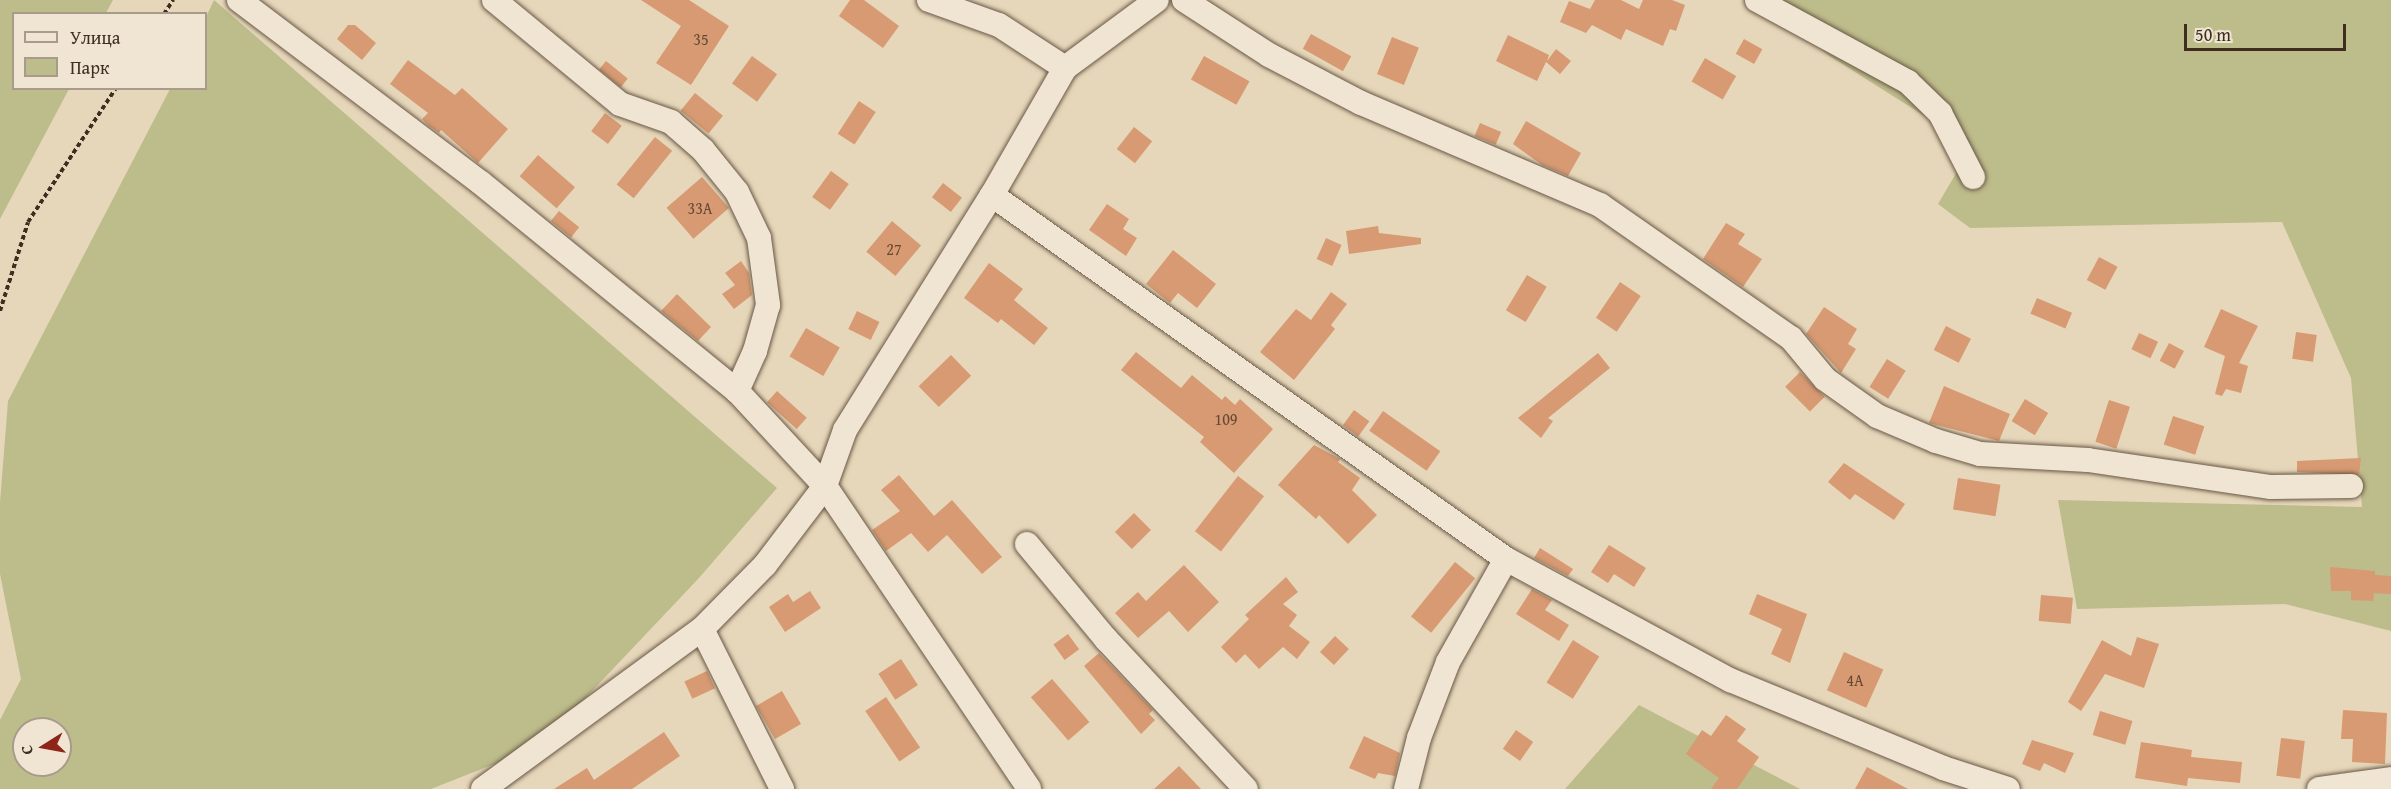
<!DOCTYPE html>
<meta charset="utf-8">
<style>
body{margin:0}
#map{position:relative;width:2391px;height:789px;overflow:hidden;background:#e7d7ba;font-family:"Gentium Book Plus",serif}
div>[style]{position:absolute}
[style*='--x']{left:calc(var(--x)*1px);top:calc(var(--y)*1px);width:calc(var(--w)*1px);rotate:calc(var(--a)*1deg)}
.green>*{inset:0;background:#bdbc8b}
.building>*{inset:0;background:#d79a72;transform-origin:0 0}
.path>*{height:4px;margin-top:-2px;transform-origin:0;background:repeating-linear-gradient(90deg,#3f2d20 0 4.5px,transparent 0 7.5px)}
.roads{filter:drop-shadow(0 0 2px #695846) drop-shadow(0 0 2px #695846)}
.minor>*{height:24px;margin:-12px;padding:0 12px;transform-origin:12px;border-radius:12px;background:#efe5d2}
span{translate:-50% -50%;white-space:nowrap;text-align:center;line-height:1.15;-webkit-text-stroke:5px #efe5d2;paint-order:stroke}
.number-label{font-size:16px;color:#654834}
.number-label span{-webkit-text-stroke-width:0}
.legend{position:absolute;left:12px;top:12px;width:195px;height:78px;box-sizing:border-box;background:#efe5d2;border:2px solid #a99b8b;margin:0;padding:8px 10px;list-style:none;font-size:18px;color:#3f2d20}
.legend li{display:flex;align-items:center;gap:12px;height:30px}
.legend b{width:30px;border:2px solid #a99b8b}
.north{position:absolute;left:12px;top:717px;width:60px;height:60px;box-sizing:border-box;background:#efe5d2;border:2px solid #a99b8b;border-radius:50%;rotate:259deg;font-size:16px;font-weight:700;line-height:24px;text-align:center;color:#3f2d20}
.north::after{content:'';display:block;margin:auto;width:21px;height:27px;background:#8f2418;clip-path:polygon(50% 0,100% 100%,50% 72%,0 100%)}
.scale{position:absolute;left:2184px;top:24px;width:162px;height:27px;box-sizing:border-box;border:3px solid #3f2d20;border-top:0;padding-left:8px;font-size:18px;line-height:21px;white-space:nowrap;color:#3f2d20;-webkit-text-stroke:4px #efe5d2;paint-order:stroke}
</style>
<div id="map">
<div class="green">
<div style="clip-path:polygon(0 0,113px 0,106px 13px,14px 14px,14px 88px,69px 89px,0 219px)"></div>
<div style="clip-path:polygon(evenodd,214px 0,777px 488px,699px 578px,540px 746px,431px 789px,0 789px,0 720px,21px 679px,0 574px,0 502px,8px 401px,170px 89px,206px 88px,206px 17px,214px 0,24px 729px,60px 729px,60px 765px,24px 765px,24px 729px)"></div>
<div style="clip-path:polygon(1765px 0,2391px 0,2391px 631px,2285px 604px,2077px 609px,2058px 500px,2362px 507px,2351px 378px,2282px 222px,1970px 228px,1938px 204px,1972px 146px,1828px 55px)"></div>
<div style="clip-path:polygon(1639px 705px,1800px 789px,1565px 789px)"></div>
</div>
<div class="building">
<div style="clip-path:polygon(641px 0,689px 0,729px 26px,691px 85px,656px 63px,681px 26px)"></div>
<div style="clip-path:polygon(850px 0,864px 0,899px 26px,883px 48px,839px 16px)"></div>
<div style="clip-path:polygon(1595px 0,1621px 0,1639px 9px,1643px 0,1672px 0,1685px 5px,1676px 31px,1670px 29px,1663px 46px,1626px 29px,1621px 40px,1592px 25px,1586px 33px,1560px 22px,1569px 1px,1590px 9px)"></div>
<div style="clip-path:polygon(348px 25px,355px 25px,376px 43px,362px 60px,337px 39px)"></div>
<div style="left:1311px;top:34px;width:46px;height:17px;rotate:29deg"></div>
<div style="clip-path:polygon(1508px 35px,1549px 55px,1547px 61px,1556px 49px,1571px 61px,1560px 74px,1546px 62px,1537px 81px,1496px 61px)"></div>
<div style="left:1392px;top:37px;width:29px;height:40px;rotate:22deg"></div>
<div style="left:1744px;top:39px;width:21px;height:17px;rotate:29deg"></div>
<div style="left:752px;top:56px;width:31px;height:34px;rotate:36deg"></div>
<div style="left:1204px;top:56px;width:52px;height:27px;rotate:29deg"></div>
<div style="left:1705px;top:58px;width:36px;height:27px;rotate:30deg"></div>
<div style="clip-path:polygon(408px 60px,455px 95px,462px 88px,508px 129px,478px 163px,441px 130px,439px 133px,429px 126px,422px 119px,428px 113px,390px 84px)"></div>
<div style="left:606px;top:61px;width:28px;height:11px;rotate:39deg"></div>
<div style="left:695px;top:93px;width:36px;height:23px;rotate:39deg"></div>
<div style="left:859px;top:101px;width:20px;height:39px;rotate:33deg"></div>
<div style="left:605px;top:113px;width:21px;height:23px;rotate:37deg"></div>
<div style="clip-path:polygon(1526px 121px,1581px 153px,1568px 176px,1542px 165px,1513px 144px)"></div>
<div style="left:1480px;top:123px;width:23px;height:14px;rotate:23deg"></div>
<div style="left:1134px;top:127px;width:23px;height:28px;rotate:38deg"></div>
<div style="left:655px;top:137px;width:22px;height:61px;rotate:39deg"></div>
<div style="left:538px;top:155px;width:49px;height:28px;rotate:41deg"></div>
<div style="left:831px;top:171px;width:22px;height:32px;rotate:36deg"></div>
<div style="left:702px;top:177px;width:41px;height:47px;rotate:49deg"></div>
<div style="left:943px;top:183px;width:24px;height:18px;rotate:38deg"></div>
<div style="clip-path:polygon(1107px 204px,1129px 219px,1123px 229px,1137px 238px,1126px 256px,1089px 230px)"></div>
<div style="left:559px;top:211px;width:26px;height:13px;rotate:39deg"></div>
<div style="left:892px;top:221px;width:38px;height:40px;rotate:40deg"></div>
<div style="clip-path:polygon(1726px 223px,1745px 234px,1738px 244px,1762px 259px,1743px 287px,1703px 259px)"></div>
<div style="clip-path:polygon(1378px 226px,1379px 233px,1421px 238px,1421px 244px,1349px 254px,1346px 231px)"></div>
<div style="left:1326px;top:238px;width:17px;height:23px;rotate:24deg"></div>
<div style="clip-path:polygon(1173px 250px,1216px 284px,1197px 308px,1178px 293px,1170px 303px,1146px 284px)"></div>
<div style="left:2099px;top:257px;width:21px;height:26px;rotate:28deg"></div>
<div style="clip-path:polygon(741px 261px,749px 273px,752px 295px,734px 309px,722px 294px,735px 285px,725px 273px)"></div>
<div style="clip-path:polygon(989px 263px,1023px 289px,1014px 300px,1048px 328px,1034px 345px,1001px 319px,998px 323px,964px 298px)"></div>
<div style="left:1527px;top:275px;width:23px;height:41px;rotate:31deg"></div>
<div style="left:1620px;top:282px;width:25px;height:43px;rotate:34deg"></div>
<div style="clip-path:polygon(1331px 292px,1347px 304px,1331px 325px,1335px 329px,1294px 380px,1260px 352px,1296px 309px,1311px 320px)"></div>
<div style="clip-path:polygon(677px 294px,711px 327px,698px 341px,661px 311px)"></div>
<div style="left:2037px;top:298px;width:38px;height:17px;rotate:23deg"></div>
<div style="clip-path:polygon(1824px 307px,1857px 329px,1848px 344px,1856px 349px,1841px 373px,1806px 334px)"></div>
<div style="clip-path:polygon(2221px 309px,2258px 326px,2239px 363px,2248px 366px,2241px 393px,2226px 389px,2222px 396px,2215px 394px,2225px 356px,2204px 347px)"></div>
<div style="left:857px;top:311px;width:25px;height:20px;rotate:26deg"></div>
<div style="left:1946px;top:326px;width:28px;height:27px;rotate:27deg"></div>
<div style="left:806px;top:328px;width:39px;height:33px;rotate:30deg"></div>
<div style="left:2296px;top:332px;width:21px;height:27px;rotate:8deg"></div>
<div style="left:2139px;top:333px;width:21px;height:18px;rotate:25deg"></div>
<div style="left:2169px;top:343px;width:17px;height:20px;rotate:28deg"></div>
<div style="clip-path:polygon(1136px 352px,1181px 388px,1192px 375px,1222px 400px,1225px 396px,1235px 405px,1240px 399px,1273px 429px,1234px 473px,1200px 442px,1204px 437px,1121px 370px)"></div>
<div style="clip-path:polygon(1598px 353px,1610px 368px,1548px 418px,1553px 421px,1541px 438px,1518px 418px)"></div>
<div style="left:951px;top:355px;width:29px;height:45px;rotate:46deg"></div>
<div style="left:1887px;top:359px;width:22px;height:33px;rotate:32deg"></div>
<div style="left:1800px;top:372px;width:35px;height:21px;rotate:45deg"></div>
<div style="clip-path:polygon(1944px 386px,2010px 414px,1999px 441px,1929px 423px)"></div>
<div style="left:777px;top:391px;width:40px;height:15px;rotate:42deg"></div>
<div style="left:2025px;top:399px;width:27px;height:26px;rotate:31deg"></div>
<div style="left:2109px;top:400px;width:22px;height:44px;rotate:18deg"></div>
<div style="left:1354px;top:410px;width:19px;height:19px;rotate:36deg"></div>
<div style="left:1383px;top:411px;width:70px;height:24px;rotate:35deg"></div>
<div style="left:2173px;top:416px;width:33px;height:30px;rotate:18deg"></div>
<div style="clip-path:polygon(1314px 445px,1340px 459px,1338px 462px,1360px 478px,1352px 490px,1377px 515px,1348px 544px,1319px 515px,1316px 519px,1278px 485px)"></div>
<div style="clip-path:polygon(2361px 458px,2359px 475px,2297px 472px,2297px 461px)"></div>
<div style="clip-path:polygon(1844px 463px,1905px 504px,1894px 520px,1855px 494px,1850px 500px,1828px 482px)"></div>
<div style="clip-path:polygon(899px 475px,934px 516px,952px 500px,1002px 557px,982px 574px,947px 535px,928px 552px,911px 533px,886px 551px,872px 530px,900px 511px,881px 490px)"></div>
<div style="left:1238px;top:476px;width:33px;height:70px;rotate:38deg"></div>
<div style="left:1958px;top:478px;width:43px;height:32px;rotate:9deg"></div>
<div style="left:1134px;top:513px;width:24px;height:27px;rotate:45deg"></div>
<div style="clip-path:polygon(1609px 545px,1646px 568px,1634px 587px,1614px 574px,1608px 583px,1591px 572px)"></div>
<div style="clip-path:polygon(1540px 548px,1573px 569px,1568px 576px,1534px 558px)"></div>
<div style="left:1455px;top:562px;width:26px;height:70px;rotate:39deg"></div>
<div style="clip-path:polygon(1184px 565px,1219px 602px,1188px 632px,1169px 611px,1138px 638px,1115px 613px,1138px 592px,1146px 601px)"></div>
<div style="clip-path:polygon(2330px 567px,2375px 571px,2375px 575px,2391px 576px,2391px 594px,2374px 593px,2373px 601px,2351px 600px,2351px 591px,2331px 591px)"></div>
<div style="clip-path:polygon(1286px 577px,1298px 592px,1283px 604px,1297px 615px,1289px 626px,1310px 642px,1297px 659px,1283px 647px,1259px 669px,1245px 654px,1236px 663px,1221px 647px,1249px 619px,1245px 615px)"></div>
<div style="clip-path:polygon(1532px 589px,1552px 600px,1545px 610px,1569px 625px,1559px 641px,1516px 614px)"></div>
<div style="clip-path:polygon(810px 591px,821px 608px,785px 632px,769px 607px,788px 594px,793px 602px)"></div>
<div style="clip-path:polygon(1757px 594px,1807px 614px,1790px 663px,1771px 654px,1782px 629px,1749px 614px)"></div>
<div style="left:2041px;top:595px;width:32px;height:26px;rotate:5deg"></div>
<div style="left:1068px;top:634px;width:19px;height:18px;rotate:54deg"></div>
<div style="left:1335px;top:636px;width:19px;height:22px;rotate:43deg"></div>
<div style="clip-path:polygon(2137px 637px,2159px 644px,2144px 688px,2105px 674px,2081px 711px,2068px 702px,2102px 640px,2131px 656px)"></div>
<div style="left:1573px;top:640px;width:31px;height:50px;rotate:32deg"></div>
<div style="left:1844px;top:652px;width:43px;height:42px;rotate:24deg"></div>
<div style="clip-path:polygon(1099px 653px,1153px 710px,1149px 714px,1155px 720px,1141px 734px,1084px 666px)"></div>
<div style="left:901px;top:659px;width:31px;height:27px;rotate:57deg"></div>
<div style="left:707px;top:671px;width:19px;height:25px;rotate:65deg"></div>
<div style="left:1052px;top:679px;width:57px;height:28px;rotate:49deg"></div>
<div style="left:782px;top:691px;width:38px;height:30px;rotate:60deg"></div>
<div style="left:886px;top:697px;width:61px;height:25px;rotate:56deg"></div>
<div style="clip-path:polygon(2343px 710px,2387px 713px,2385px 764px,2352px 762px,2353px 739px,2341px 739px)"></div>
<div style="left:2100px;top:711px;width:34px;height:25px;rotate:17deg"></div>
<div style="clip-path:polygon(1726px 715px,1746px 729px,1737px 741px,1759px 757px,1737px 789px,1711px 789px,1719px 778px,1686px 754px,1702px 730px,1711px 736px)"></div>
<div style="left:1516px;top:730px;width:21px;height:23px;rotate:35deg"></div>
<div style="clip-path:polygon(664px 732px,680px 756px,632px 789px,554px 789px,587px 768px,594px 780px)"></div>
<div style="clip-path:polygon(1364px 736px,1400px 753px,1395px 776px,1378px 773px,1375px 779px,1349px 768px)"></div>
<div style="left:2281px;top:738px;width:24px;height:38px;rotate:7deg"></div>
<div style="clip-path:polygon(2032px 740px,2074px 753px,2065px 773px,2044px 763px,2040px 771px,2022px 764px)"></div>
<div style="clip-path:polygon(2141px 742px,2192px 750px,2191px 757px,2242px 762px,2240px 783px,2188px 778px,2187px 786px,2135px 778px)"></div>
<div style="clip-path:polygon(1179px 766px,1201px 789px,1154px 789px)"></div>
<div style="clip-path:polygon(1867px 767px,1908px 789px,1855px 789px)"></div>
</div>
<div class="path">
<div style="--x:164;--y:14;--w:17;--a:-57"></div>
<div style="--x:0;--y:311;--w:93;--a:-72.5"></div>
<div style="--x:28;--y:222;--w:160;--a:-56.7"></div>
</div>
<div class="roads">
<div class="minor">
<div style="--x:239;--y:0;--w:303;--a:37.1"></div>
<div style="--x:481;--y:183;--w:330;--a:39.1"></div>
<div style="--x:737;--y:391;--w:129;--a:47.2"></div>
<div style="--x:825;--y:486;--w:365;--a:56"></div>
<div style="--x:494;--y:0;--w:163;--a:39.5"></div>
<div style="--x:620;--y:104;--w:54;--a:19.4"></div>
<div style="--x:671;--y:122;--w:43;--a:41.2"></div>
<div style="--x:703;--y:150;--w:54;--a:51"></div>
<div style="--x:737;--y:192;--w:51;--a:64.4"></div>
<div style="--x:759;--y:238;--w:68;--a:82.3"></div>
<div style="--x:768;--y:305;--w:48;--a:105.8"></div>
<div style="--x:755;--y:351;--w:44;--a:114.2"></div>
<div style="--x:929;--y:0;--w:74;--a:19.7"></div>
<div style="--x:999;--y:25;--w:79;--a:33.1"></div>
<div style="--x:1184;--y:0;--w:101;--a:32.9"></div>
<div style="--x:1269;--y:55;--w:104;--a:27.6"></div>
<div style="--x:1361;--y:103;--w:260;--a:23.1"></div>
<div style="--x:1600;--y:205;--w:233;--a:34.9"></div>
<div style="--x:1791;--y:338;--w:53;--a:50.3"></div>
<div style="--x:1825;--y:379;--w:64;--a:35.4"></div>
<div style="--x:1877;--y:416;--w:64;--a:23"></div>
<div style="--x:1936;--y:441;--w:46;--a:16.5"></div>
<div style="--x:1980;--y:454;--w:108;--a:3.2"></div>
<div style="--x:2088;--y:460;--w:185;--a:8.4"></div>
<div style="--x:2271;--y:487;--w:80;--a:-0.7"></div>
<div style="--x:1757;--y:0;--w:172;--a:28.5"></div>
<div style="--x:1908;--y:82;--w:45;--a:44.1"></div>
<div style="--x:1940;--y:113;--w:72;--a:62.7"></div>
<div style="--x:992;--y:195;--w:630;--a:35.31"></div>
<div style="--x:1506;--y:559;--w:255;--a:28.4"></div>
<div style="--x:1730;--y:680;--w:230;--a:22.4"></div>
<div style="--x:1943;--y:768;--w:68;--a:17.9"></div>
<div style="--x:1027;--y:544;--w:124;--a:50.3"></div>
<div style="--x:1106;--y:639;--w:205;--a:47"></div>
<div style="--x:702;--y:629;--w:179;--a:63.4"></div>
<div style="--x:483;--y:789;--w:271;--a:-36.2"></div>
<div style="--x:702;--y:629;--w:90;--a:-45.5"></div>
<div style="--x:765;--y:565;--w:99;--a:-52.8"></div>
<div style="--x:825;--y:486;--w:59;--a:-70.3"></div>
<div style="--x:845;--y:430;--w:277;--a:-58"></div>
<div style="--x:992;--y:195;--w:146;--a:-60.1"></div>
<div style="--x:1065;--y:68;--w:114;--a:-36.5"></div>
<div style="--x:1406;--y:789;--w:53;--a:-75.7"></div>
<div style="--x:1419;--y:738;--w:81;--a:-69.1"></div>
<div style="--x:1448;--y:662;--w:118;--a:-60.6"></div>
<div style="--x:2319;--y:789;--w:73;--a:-7.9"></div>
</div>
</div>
<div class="number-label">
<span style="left:701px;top:39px">35</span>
<span style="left:700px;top:208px">33А</span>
<span style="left:894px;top:249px">27</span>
<span style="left:1226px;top:419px">109</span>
<span style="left:1855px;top:680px">4А</span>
</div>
<ul class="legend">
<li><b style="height:8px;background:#efe5d2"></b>Улица</li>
<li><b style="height:16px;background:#bdbc8b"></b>Парк</li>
</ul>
<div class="north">С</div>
<div class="scale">50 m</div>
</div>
